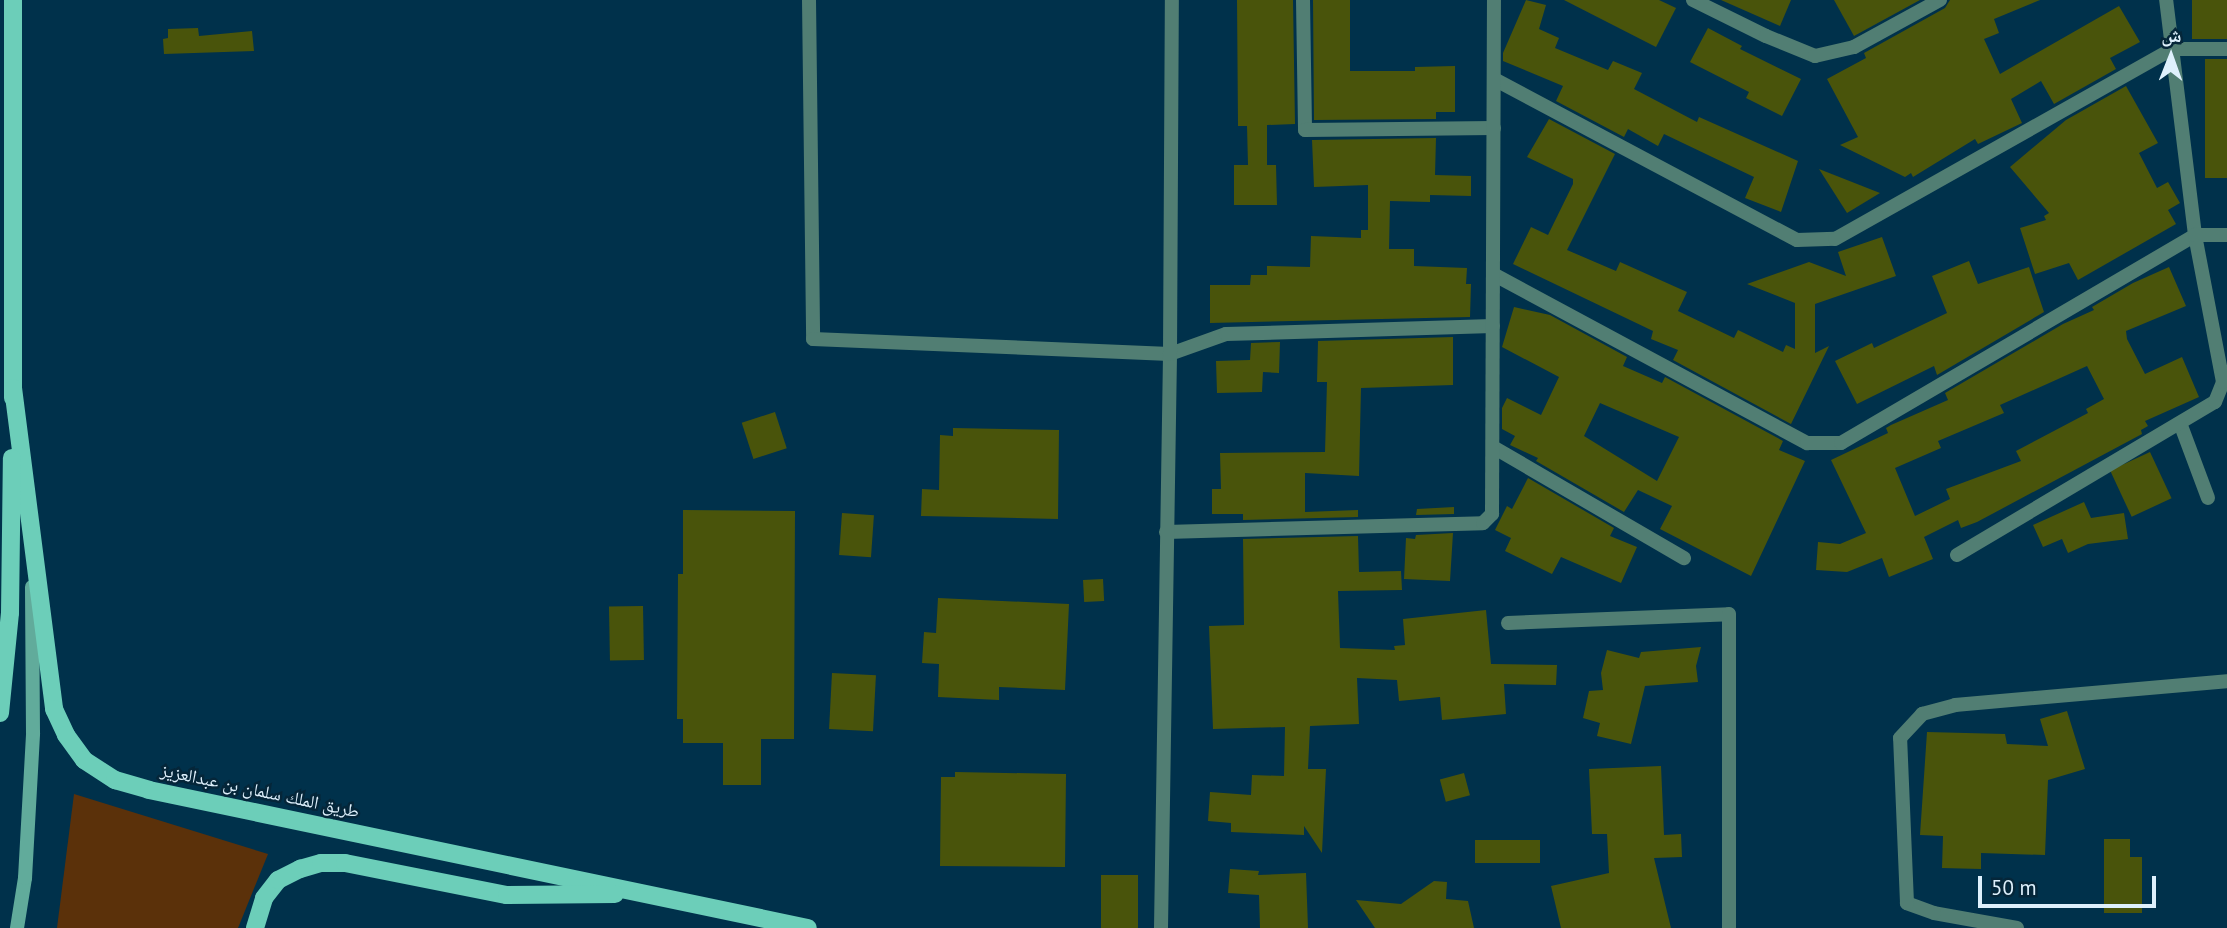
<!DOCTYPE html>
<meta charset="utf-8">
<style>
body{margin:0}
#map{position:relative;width:2227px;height:928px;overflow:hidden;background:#00314b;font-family:"PT Sans","Noto Naskh Arabic",sans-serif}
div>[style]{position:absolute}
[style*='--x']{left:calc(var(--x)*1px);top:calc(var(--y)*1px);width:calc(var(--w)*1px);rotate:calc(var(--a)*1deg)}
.green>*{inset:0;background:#5b310a}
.building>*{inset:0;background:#49540b;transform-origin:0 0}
.minor>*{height:14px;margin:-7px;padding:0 7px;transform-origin:7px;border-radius:7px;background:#517e73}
.secondary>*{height:14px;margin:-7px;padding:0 7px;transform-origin:7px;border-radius:7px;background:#61ab9b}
.primary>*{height:18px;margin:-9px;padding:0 9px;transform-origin:9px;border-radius:9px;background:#6cceb9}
span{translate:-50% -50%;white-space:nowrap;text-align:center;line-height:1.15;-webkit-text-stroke:5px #052639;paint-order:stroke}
.street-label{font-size:18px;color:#def0fc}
.north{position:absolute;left:2136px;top:21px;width:70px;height:70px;-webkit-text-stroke:5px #052639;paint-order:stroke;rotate:1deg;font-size:19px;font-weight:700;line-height:28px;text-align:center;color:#def0fc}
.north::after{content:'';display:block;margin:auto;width:24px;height:32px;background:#def0fc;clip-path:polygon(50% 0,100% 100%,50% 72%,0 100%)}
.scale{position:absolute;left:1978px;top:876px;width:178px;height:32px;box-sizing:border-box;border:4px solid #def0fc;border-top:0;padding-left:9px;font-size:21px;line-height:24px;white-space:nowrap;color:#def0fc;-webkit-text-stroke:5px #052639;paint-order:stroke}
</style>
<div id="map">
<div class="green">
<div style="clip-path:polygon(74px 794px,268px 854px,238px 928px,57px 928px)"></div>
</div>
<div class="building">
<div style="clip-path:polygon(1237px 0,1293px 0,1295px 124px,1267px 125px,1267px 165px,1276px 165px,1277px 205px,1234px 205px,1234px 165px,1248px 165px,1247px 126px,1238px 126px)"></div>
<div style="clip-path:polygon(1313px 0,1350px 0,1350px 71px,1415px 71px,1415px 67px,1455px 66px,1455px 112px,1436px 112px,1436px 119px,1314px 120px)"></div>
<div style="clip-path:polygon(1526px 0,1546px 5px,1539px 29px,1559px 38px,1555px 48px,1608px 70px,1613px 61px,1642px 73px,1634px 89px,1697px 122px,1699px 117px,1798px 161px,1781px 212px,1745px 198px,1754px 177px,1664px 134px,1658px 146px,1628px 129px,1624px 137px,1556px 101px,1563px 86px,1503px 61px,1503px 53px)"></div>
<div style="clip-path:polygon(1564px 0,1659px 0,1676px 8px,1656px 47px)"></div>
<div style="clip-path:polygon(1721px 0,1791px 0,1780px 26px)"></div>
<div style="clip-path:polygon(1834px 0,1920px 0,1854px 36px)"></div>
<div style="clip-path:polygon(1950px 0,2040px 0,1994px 19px,1999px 33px,1984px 39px,2000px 74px,2119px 6px,2140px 42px,2110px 58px,2116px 69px,2054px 104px,2041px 81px,2011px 99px,2022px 123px,1978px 144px,1975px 139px,1913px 177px,1911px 173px,1905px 177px,1840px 145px,1858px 137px,1827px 79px,1866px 58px,1864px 53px,1945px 8px)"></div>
<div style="left:2192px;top:0;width:35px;height:39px"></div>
<div style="clip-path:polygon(198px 28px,199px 36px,252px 31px,254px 51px,164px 54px,163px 39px,168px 38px,168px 29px)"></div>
<div style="clip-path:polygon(1708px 28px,1742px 46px,1740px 49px,1801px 79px,1782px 116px,1746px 98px,1749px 92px,1690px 62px)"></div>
<div style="left:2205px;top:59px;width:22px;height:119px"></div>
<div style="clip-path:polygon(2126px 86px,2158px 143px,2139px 153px,2157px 188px,2168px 182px,2180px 203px,2168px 210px,2176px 224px,2078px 280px,2069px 263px,2035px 274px,2020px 228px,2046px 220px,2044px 216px,2049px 213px,2010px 167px,2066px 120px)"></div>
<div style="clip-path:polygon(1549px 119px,1615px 154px,1567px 250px,1616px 271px,1620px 262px,1687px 292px,1678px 311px,1734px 338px,1738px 330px,1783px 352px,1786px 345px,1795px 349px,1795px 303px,1747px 284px,1809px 262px,1846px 276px,1838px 252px,1882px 237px,1896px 276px,1815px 304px,1815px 353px,1829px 346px,1791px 424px,1673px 360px,1678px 350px,1651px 339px,1653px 331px,1513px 264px,1531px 227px,1548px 235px,1573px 184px,1573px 179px,1527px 157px)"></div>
<div style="clip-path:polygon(1436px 138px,1435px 175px,1471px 176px,1471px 196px,1430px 195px,1430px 202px,1390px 201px,1389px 249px,1414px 249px,1414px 266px,1467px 268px,1466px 284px,1471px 284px,1470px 317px,1210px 323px,1210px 285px,1250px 285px,1251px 275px,1267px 275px,1267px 266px,1310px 267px,1311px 236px,1361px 238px,1361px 230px,1368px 230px,1368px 185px,1314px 187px,1312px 140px)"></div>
<div style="clip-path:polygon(1819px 169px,1880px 193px,1847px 213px)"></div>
<div style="clip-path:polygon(1969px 261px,1978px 284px,2029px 267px,2044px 312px,1937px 375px,1934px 366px,1857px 404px,1835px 361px,1872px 343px,1874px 348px,1947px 313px,1932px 276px)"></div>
<div style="clip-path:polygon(evenodd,2169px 267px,2186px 306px,2126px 331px,2127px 339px,2145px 374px,2182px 357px,2199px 397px,2145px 421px,2148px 426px,2141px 430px,2142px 434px,1977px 522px,1961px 528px,1958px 520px,1924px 537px,1933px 559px,1889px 577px,1882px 558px,1847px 572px,1816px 570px,1818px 542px,1840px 544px,1866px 533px,1831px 460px,1888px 433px,1886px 428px,1891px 425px,1948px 400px,1945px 393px,2063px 324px,2094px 310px,2092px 307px,2133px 283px,2169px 267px,2087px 366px,2104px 399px,2086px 409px,2088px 413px,2016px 451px,2021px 461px,1946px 489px,1950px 499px,1915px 516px,1895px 468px,1941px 448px,1938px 441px,2004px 413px,2000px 405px,2087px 366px)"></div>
<div style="clip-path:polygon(evenodd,1514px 307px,1550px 315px,1627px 357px,1623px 366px,1662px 383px,1665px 377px,1783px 441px,1779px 450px,1805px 461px,1751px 576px,1660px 529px,1672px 506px,1638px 490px,1624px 512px,1536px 461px,1538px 458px,1510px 445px,1515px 436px,1502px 429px,1502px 408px,1507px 398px,1541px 415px,1559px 377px,1502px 347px,1514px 307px,1600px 403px,1679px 437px,1657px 481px,1584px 436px,1600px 403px)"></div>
<div style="clip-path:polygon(1453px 337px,1453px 385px,1361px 388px,1359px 476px,1305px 473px,1305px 512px,1358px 510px,1358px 517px,1243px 520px,1243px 514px,1212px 514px,1212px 489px,1221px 489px,1220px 453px,1325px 452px,1327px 382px,1317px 382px,1318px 341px)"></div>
<div style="clip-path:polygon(1280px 342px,1279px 373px,1263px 372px,1262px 392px,1217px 393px,1216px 361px,1250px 360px,1251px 343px)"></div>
<div style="left:775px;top:412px;width:38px;height:35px;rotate:72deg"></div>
<div style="clip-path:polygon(953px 428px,1059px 430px,1058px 519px,921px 516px,922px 489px,939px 490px,940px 435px,953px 436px)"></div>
<div style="left:2150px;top:452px;width:51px;height:44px;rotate:65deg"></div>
<div style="clip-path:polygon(1528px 478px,1614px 528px,1610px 536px,1637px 547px,1621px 583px,1561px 557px,1552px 574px,1505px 551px,1511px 538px,1495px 530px,1507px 506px,1512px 509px)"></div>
<div style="clip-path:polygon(2084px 502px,2091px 518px,2124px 513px,2128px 539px,2088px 544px,2068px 553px,2062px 539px,2043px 547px,2033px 525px)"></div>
<div style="clip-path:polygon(1454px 507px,1454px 514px,1416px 515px,1417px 509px)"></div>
<div style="clip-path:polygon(683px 510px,795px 511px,794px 739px,761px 739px,761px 785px,723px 785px,723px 743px,683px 743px,683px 719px,677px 719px,678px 574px,683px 574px)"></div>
<div style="left:842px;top:513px;width:32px;height:42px;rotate:4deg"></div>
<div style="clip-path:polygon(1453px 533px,1450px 581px,1404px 579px,1406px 538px,1415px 539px,1416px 535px)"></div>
<div style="clip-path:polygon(1358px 536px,1359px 572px,1401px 571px,1402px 590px,1338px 591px,1340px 648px,1395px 650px,1394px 646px,1405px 645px,1403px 619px,1486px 610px,1491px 664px,1557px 665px,1556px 685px,1504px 684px,1506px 714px,1442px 720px,1440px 697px,1399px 701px,1397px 680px,1357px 678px,1359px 724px,1310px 726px,1308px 769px,1326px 769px,1322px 853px,1304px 826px,1304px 835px,1231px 832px,1231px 823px,1208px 821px,1210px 792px,1251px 795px,1252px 775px,1284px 776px,1285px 727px,1213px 729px,1209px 626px,1244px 625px,1243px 539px)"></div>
<div style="left:1103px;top:579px;width:22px;height:20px;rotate:87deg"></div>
<div style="clip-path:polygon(938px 598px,1069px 604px,1065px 690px,999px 687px,999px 700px,938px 697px,939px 664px,922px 663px,924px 632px,936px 633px)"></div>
<div style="left:643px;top:606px;width:54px;height:34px;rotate:89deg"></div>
<div style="clip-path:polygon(1701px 647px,1696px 666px,1698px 682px,1645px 686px,1631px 744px,1597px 736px,1600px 723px,1583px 718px,1589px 691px,1603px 690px,1601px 673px,1607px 650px,1639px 658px,1641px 652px)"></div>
<div style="left:832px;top:673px;width:44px;height:56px;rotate:3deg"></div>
<div style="clip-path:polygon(2067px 711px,2085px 769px,2048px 780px,2045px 855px,1981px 853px,1981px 869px,1942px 868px,1943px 836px,1920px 835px,1927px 732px,2005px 734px,2007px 744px,2048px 746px,2040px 719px)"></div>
<div style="clip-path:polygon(1661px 766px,1664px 835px,1681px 834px,1682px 857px,1654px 858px,1671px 928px,1561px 928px,1551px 886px,1609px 873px,1607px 834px,1592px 834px,1589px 769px)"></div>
<div style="clip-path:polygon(955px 772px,1066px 774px,1065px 867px,940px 866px,941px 777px,955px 777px)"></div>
<div style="left:1464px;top:773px;width:23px;height:25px;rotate:75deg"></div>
<div style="clip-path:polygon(2104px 839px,2130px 839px,2130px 857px,2142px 857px,2142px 913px,2104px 913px)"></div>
<div style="left:1540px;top:840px;width:23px;height:65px;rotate:90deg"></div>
<div style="clip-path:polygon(1230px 869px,1259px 871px,1258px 875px,1306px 873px,1308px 928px,1260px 928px,1259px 895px,1228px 893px)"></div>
<div style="left:1101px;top:875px;width:37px;height:53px"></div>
<div style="clip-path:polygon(1434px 881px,1447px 882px,1446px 899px,1468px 901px,1474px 928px,1375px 928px,1356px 900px,1401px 904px)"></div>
</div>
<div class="minor">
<div style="--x:809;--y:0;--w:339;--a:89.3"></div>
<div style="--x:813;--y:339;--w:357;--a:2.4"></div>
<div style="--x:1170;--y:354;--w:59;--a:-19.7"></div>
<div style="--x:1226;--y:334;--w:267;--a:-1.7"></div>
<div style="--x:1303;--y:0;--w:130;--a:89.1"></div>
<div style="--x:1305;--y:130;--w:189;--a:-0.6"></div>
<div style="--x:1693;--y:0;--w:81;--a:26.3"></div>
<div style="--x:1766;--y:36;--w:53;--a:22.2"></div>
<div style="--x:1815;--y:56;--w:40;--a:-13"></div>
<div style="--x:1854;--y:47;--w:98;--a:-28.7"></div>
<div style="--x:1494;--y:79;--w:343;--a:28"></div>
<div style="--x:1797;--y:240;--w:38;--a:-2"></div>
<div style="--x:1835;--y:239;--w:387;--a:-29.4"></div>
<div style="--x:2172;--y:49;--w:55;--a:0"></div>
<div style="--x:1493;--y:274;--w:357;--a:28.3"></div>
<div style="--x:1807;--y:443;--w:34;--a:0"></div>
<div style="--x:1841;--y:443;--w:411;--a:-30.4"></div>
<div style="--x:2195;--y:235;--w:237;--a:-97"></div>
<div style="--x:2180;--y:423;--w:80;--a:69.5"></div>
<div style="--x:1493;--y:447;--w:221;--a:30.2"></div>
<div style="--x:1166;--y:532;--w:317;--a:-1.6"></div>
<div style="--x:1483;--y:523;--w:13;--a:-45"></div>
<div style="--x:1492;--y:514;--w:514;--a:-89.78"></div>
<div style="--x:1957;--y:555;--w:300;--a:-30.7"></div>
<div style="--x:2215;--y:402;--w:22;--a:-68"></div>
<div style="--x:2223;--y:382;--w:150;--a:-100.8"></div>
<div style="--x:2195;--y:235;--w:32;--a:0"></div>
<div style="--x:1508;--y:623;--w:221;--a:-2.3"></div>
<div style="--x:1729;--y:614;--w:314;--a:90"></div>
<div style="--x:1161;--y:928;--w:574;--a:-89.1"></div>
<div style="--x:1170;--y:354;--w:354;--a:-89.7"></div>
<div style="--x:2017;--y:928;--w:84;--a:-169.8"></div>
<div style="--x:1934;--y:913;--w:29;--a:-160"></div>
<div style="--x:1907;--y:903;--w:165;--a:-92.4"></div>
<div style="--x:1900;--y:738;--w:33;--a:-47"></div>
<div style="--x:1922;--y:714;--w:34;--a:-15"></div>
<div style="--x:1955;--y:705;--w:273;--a:-5"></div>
</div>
<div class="secondary">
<div style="--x:17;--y:928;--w:51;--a:-80.9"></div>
<div style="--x:25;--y:878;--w:145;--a:-86.8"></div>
<div style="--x:33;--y:733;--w:146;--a:-90.4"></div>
</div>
<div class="primary">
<div style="--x:13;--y:0;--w:398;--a:90"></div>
<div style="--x:13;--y:388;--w:324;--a:82.7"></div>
<div style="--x:54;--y:709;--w:29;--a:65"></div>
<div style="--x:66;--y:735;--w:31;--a:54"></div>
<div style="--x:84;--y:760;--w:37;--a:33"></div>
<div style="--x:115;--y:780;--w:35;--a:16"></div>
<div style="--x:149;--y:790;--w:673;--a:11.83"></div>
<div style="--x:0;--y:713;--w:100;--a:-84.3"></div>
<div style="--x:10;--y:613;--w:155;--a:-89.3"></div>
<div style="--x:255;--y:928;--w:31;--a:-73"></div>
<div style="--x:264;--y:898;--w:23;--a:-52"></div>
<div style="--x:278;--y:880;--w:25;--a:-27"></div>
<div style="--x:300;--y:869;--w:22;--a:-16"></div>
<div style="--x:321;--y:863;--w:24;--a:0"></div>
<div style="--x:345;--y:863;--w:165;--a:11.2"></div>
<div style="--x:507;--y:895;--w:108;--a:-0.5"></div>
</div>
<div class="street-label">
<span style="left:260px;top:791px;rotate:12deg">طريق الملك سلمان بن عبدالعزيز</span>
</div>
<div class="north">ش</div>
<div class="scale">50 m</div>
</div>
